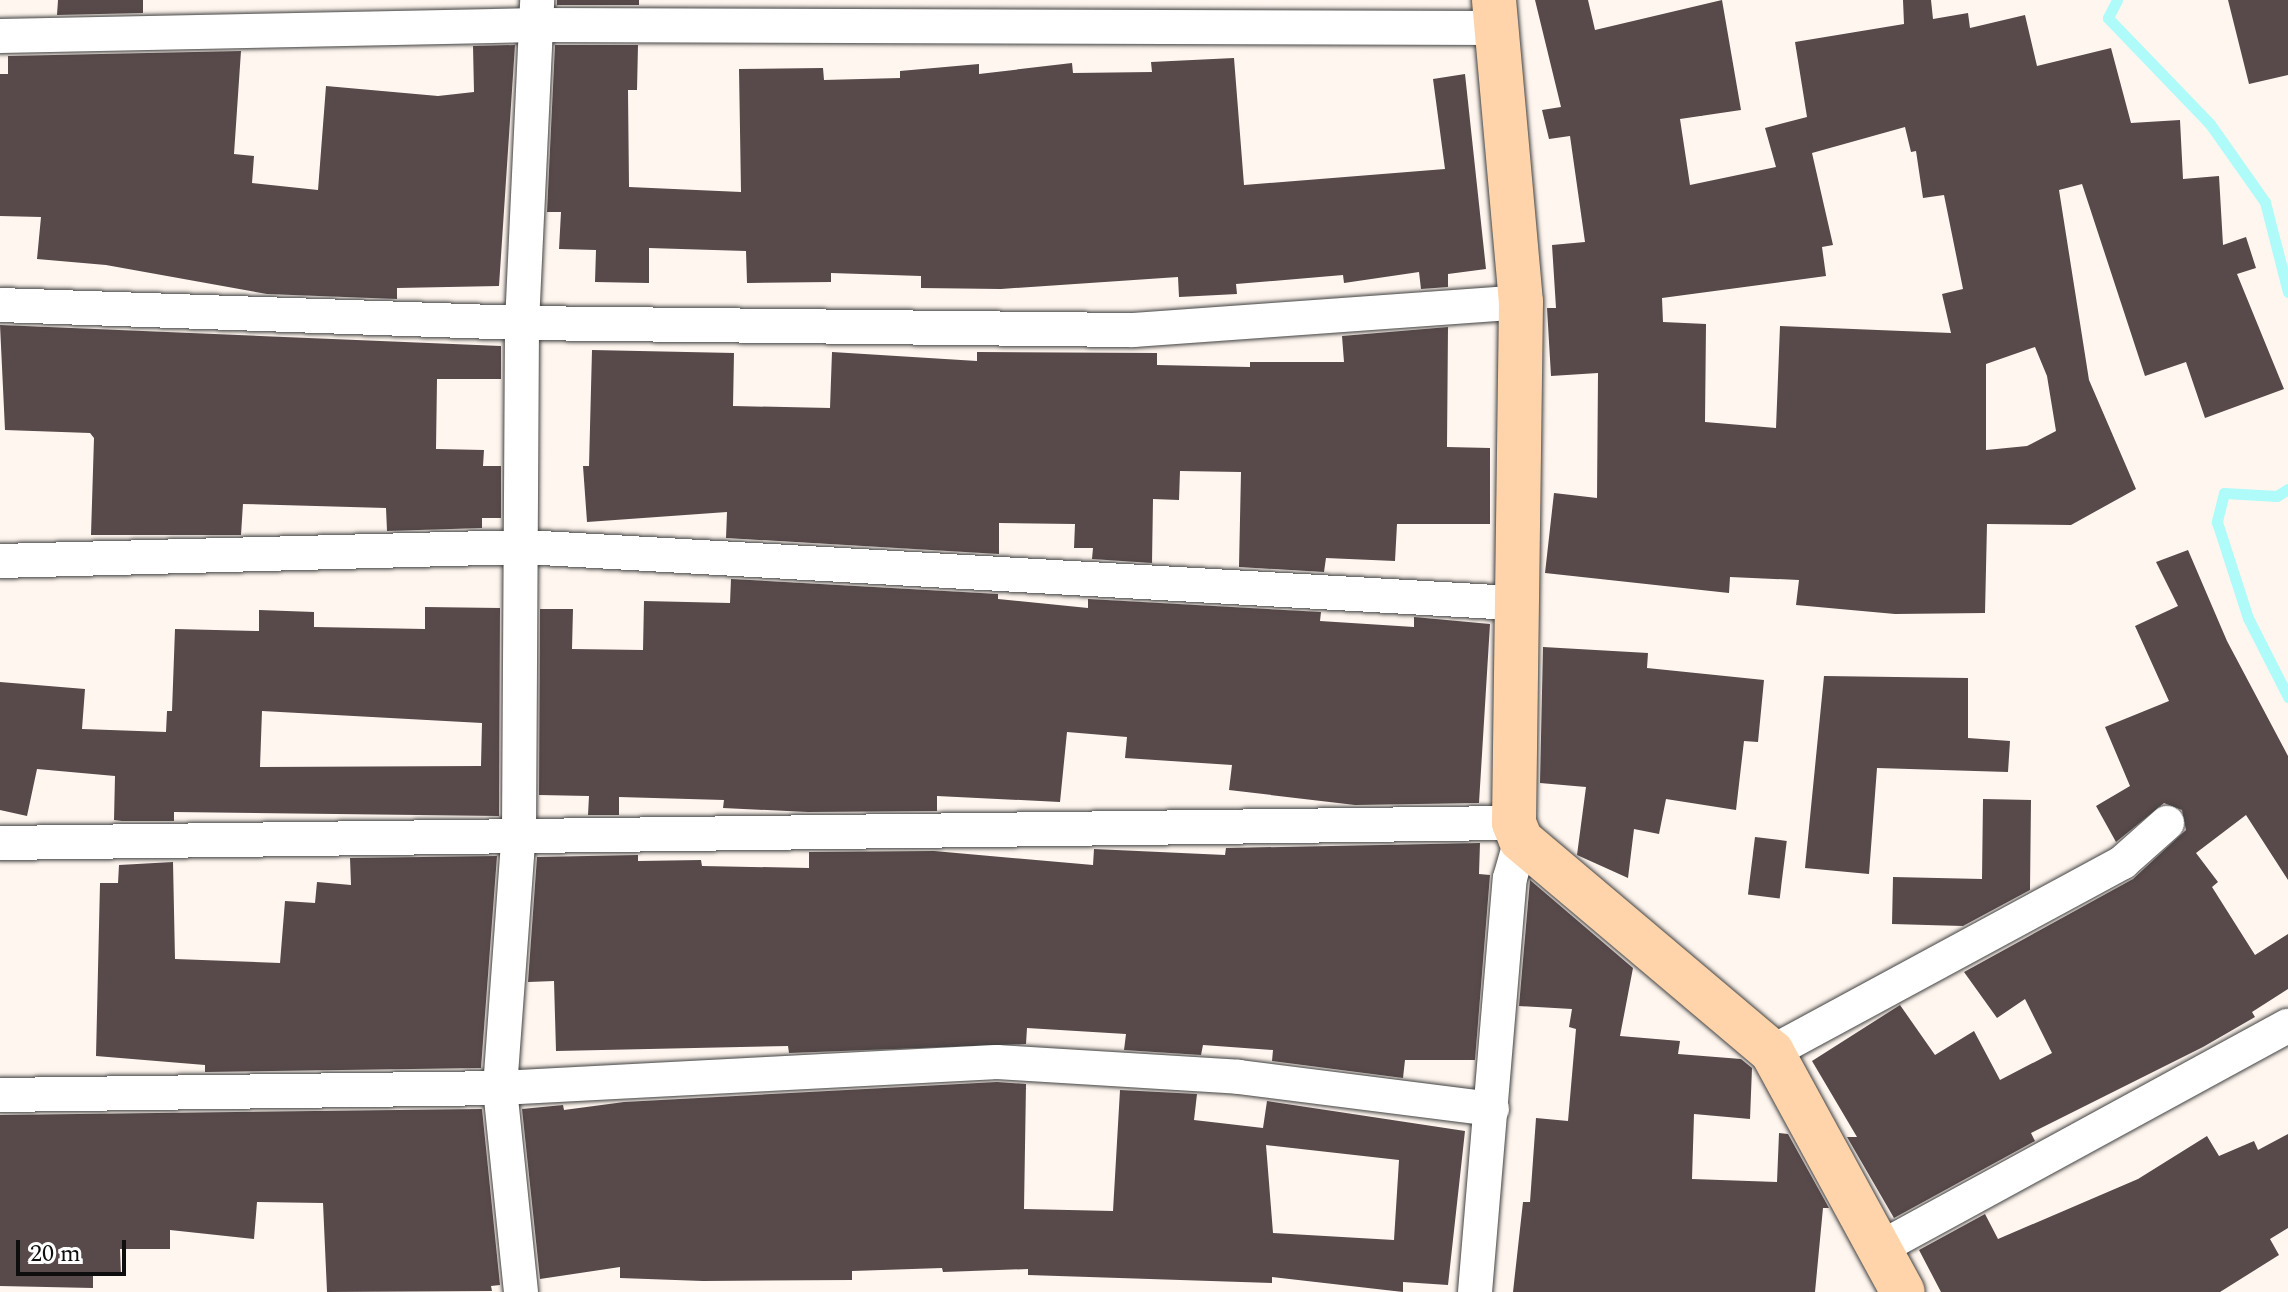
<!DOCTYPE html>
<style>
body{margin:0}
#map{position:relative;width:2288px;height:1292px;overflow:hidden;background:#fff6ef;font-family:Spectral,serif}
div>[style]{position:absolute}
[style*='--x']{left:calc(var(--x)*1px);top:calc(var(--y)*1px);width:calc(var(--w)*1px);rotate:calc(var(--a)*1deg)}
.stream>*{height:11px;margin:-5.5px;padding:0 5.5px;transform-origin:5.5px;border-radius:5.5px;background:#affbf9}
.building>*{inset:0;background:#58494a;transform-origin:0 0}
.roads{filter:drop-shadow(0 0 2px #414141) drop-shadow(0 0 2px #414141)}
.street>*{height:34px;margin:-17px;padding:0 17px;transform-origin:17px;border-radius:17px;background:#fff}
.secondary>*{height:44px;margin:-22px;padding:0 22px;transform-origin:22px;border-radius:22px;background:#ffd4aa}
span{translate:-50% -50%;white-space:nowrap;text-align:center;line-height:1.15;-webkit-text-stroke:8px #fff;paint-order:stroke}
.scale{position:absolute;left:16px;top:1240px;width:110px;height:36px;box-sizing:border-box;border:4px solid #0e0e0e;border-top:0;padding-left:10px;font-size:24px;line-height:28px;white-space:nowrap;color:#0e0e0e;-webkit-text-stroke:6px #fff;paint-order:stroke}
</style>
<div id="map">
<div class="stream">
<div style="--x:2117;--y:0;--w:20;--a:117"></div>
<div style="--x:2108;--y:18;--w:147;--a:46.1"></div>
<div style="--x:2210;--y:124;--w:95;--a:54.8"></div>
<div style="--x:2265;--y:202;--w:93;--a:75.7"></div>
<div style="--x:2288;--y:489;--w:13;--a:148"></div>
<div style="--x:2277;--y:496;--w:53;--a:-176.8"></div>
<div style="--x:2224;--y:493;--w:30;--a:104"></div>
<div style="--x:2217;--y:522;--w:101;--a:72.1"></div>
<div style="--x:2248;--y:618;--w:89;--a:63.1"></div>
</div>
<div class="building">
<div style="clip-path:polygon(58px 0,143px 0,143px 13px,57px 15px)"></div>
<div style="left:557px;top:0;width:82px;height:5px"></div>
<div style="clip-path:polygon(evenodd,1535px 0,1588px 0,1595px 30px,1722px 0,1741px 110px,1680px 119px,1690px 185px,1776px 167px,1765px 128px,1807px 117px,1795px 42px,1904px 24px,1903px 0,1931px 0,1933px 19px,1968px 13px,1970px 28px,2025px 15px,2037px 66px,2111px 48px,2131px 123px,2180px 120px,2183px 179px,2219px 176px,2223px 245px,2246px 237px,2256px 268px,2237px 274px,2284px 389px,2205px 418px,2186px 362px,2145px 376px,2082px 184px,2059px 190px,2089px 380px,2136px 489px,2071px 525px,1987px 524px,1985px 613px,1895px 614px,1796px 605px,1799px 580px,1730px 577px,1729px 593px,1545px 573px,1554px 493px,1597px 498px,1598px 373px,1551px 376px,1547px 308px,1556px 308px,1552px 245px,1585px 242px,1570px 136px,1549px 139px,1542px 110px,1561px 107px,1535px 0,1905px 127px,1911px 152px,1916px 151px,1923px 198px,1944px 195px,1963px 289px,1942px 294px,1951px 333px,1780px 326px,1776px 428px,1705px 422px,1706px 324px,1663px 322px,1662px 298px,1826px 276px,1822px 247px,1833px 245px,1812px 153px,1905px 127px,1535px 0,2035px 347px,2047px 376px,2056px 431px,2027px 446px,1986px 450px,1986px 364px,2035px 347px)"></div>
<div style="clip-path:polygon(2228px 0,2288px 0,2288px 75px,2249px 84px)"></div>
<div style="clip-path:polygon(515px 45px,499px 286px,397px 288px,397px 299px,267px 294px,106px 265px,37px 259px,41px 217px,0 216px,0 74px,8px 74px,8px 56px,241px 51px,234px 154px,254px 156px,252px 183px,318px 190px,326px 86px,438px 96px,474px 92px,473px 46px)"></div>
<div style="clip-path:polygon(555px 45px,638px 45px,637px 90px,628px 90px,629px 187px,741px 192px,739px 69px,823px 68px,824px 80px,900px 78px,900px 71px,979px 64px,979px 74px,1072px 63px,1073px 73px,1152px 72px,1151px 62px,1234px 58px,1244px 185px,1445px 169px,1433px 79px,1465px 74px,1486px 269px,1448px 274px,1448px 287px,1421px 289px,1419px 272px,1344px 283px,1343px 275px,1236px 284px,1237px 294px,1179px 297px,1178px 277px,1001px 289px,921px 288px,921px 276px,831px 273px,831px 282px,747px 283px,746px 251px,649px 248px,649px 283px,595px 282px,596px 250px,559px 249px,561px 212px,547px 212px)"></div>
<div style="clip-path:polygon(0 325px,501px 346px,501px 379px,437px 379px,436px 449px,484px 450px,483px 466px,501px 466px,501px 518px,482px 518px,482px 528px,387px 531px,386px 508px,243px 504px,241px 535px,91px 535px,94px 438px,90px 433px,5px 430px)"></div>
<div style="clip-path:polygon(1448px 327px,1447px 447px,1490px 448px,1490px 524px,1397px 524px,1395px 561px,1326px 558px,1324px 572px,1239px 567px,1241px 472px,1180px 471px,1179px 500px,1153px 499px,1152px 563px,1092px 559px,1093px 548px,1074px 548px,1075px 524px,999px 523px,999px 554px,726px 538px,727px 512px,587px 522px,583px 466px,589px 466px,592px 350px,734px 353px,733px 406px,830px 408px,832px 352px,977px 361px,977px 352px,1157px 353px,1157px 365px,1250px 367px,1250px 362px,1344px 362px,1342px 336px)"></div>
<div style="clip-path:polygon(2188px 550px,2227px 641px,2288px 756px,2288px 880px,2246px 815px,2196px 853px,2218px 882px,2212px 887px,2255px 955px,2288px 934px,2288px 989px,2252px 1012px,2255px 1017px,2203px 1047px,2031px 1133px,2035px 1141px,1894px 1218px,1847px 1137px,1857px 1137px,1812px 1061px,1900px 1005px,1935px 1055px,1974px 1031px,2000px 1080px,2052px 1053px,2025px 999px,1997px 1018px,1964px 972px,2133px 879px,2186px 830px,2182px 810px,2164px 803px,2116px 842px,2096px 806px,2130px 786px,2105px 727px,2169px 701px,2135px 626px,2178px 606px,2156px 562px)"></div>
<div style="clip-path:polygon(731px 579px,998px 594px,998px 599px,1088px 608px,1088px 599px,1321px 612px,1320px 621px,1414px 627px,1414px 617px,1490px 624px,1479px 803px,1355px 805px,1229px 790px,1232px 765px,1125px 758px,1127px 737px,1067px 732px,1060px 802px,937px 796px,937px 811px,808px 812px,723px 808px,724px 800px,619px 797px,619px 815px,588px 815px,589px 796px,539px 795px,540px 609px,573px 609px,572px 649px,643px 650px,644px 601px,730px 603px)"></div>
<div style="clip-path:polygon(evenodd,425px 607px,500px 608px,499px 816px,174px 812px,174px 821px,122px 821px,114px 820px,115px 776px,37px 769px,27px 816px,0 810px,0 682px,85px 689px,82px 729px,166px 732px,167px 711px,172px 711px,175px 629px,259px 631px,259px 610px,314px 612px,314px 627px,425px 629px,425px 607px,262px 711px,482px 723px,481px 766px,260px 767px,262px 711px)"></div>
<div style="clip-path:polygon(1543px 647px,1648px 653px,1647px 668px,1764px 680px,1758px 742px,1744px 741px,1736px 810px,1666px 799px,1659px 834px,1634px 829px,1628px 878px,1577px 855px,1586px 787px,1540px 783px)"></div>
<div style="clip-path:polygon(1824px 676px,1968px 678px,1968px 738px,2010px 741px,2008px 772px,1877px 768px,1869px 874px,1805px 868px)"></div>
<div style="clip-path:polygon(1983px 799px,2031px 800px,2030px 890px,1963px 926px,1892px 924px,1893px 877px,1982px 879px)"></div>
<div style="left:1755px;top:837px;width:32px;height:58px;rotate:7deg"></div>
<div style="clip-path:polygon(1480px 843px,1479px 874px,1490px 875px,1475px 1060px,1405px 1060px,1403px 1078px,1272px 1061px,1273px 1050px,1203px 1045px,1201px 1055px,1124px 1050px,1126px 1034px,1027px 1028px,1026px 1044px,789px 1053px,788px 1046px,556px 1051px,554px 981px,528px 982px,537px 857px,638px 855px,638px 861px,701px 860px,702px 866px,809px 868px,809px 852px,934px 851px,1093px 865px,1094px 849px,1225px 855px,1226px 848px)"></div>
<div style="clip-path:polygon(497px 856px,481px 1068px,205px 1072px,205px 1065px,96px 1056px,100px 883px,118px 883px,119px 865px,173px 862px,175px 959px,280px 963px,285px 901px,315px 903px,317px 882px,351px 885px,350px 858px)"></div>
<div style="clip-path:polygon(1530px 880px,1633px 968px,1620px 1036px,1680px 1041px,1678px 1054px,1741px 1059px,1752px 1068px,1750px 1119px,1694px 1114px,1692px 1179px,1777px 1182px,1779px 1133px,1788px 1134px,1829px 1208px,1823px 1208px,1815px 1292px,1513px 1292px,1523px 1202px,1530px 1202px,1536px 1118px,1568px 1121px,1576px 1029px,1569px 1027px,1572px 1009px,1519px 1006px)"></div>
<div style="clip-path:polygon(evenodd,997px 1082px,1026px 1084px,1024px 1209px,1113px 1211px,1120px 1090px,1197px 1094px,1194px 1120px,1263px 1128px,1267px 1101px,1465px 1131px,1448px 1285px,1403px 1282px,1403px 1292px,1272px 1277px,1272px 1283px,1028px 1275px,1028px 1269px,943px 1272px,942px 1268px,852px 1271px,852px 1280px,703px 1281px,620px 1278px,620px 1267px,540px 1279px,522px 1109px,563px 1105px,564px 1110px,624px 1102px,997px 1082px,1266px 1145px,1399px 1160px,1394px 1240px,1273px 1233px,1266px 1145px)"></div>
<div style="clip-path:polygon(482px 1109px,500px 1285px,491px 1286px,492px 1291px,327px 1292px,323px 1203px,257px 1202px,254px 1239px,170px 1230px,170px 1249px,120px 1249px,121px 1275px,93px 1276px,93px 1288px,0 1286px,0 1115px)"></div>
<div style="clip-path:polygon(2288px 1134px,2288px 1228px,2270px 1239px,2279px 1255px,2220px 1292px,1941px 1292px,1919px 1250px,1985px 1214px,1998px 1239px,2138px 1179px,2207px 1136px,2219px 1156px,2254px 1141px,2258px 1150px)"></div>
</div>
<div class="roads">
<div class="street">
<div style="--x:0;--y:36;--w:538;--a:-1.17"></div>
<div style="--x:538;--y:25;--w:958;--a:0.18"></div>
<div style="--x:0;--y:305;--w:522;--a:1.97"></div>
<div style="--x:522;--y:323;--w:611;--a:0.66"></div>
<div style="--x:1133;--y:330;--w:389;--a:-4.1"></div>
<div style="--x:0;--y:561;--w:524;--a:-1.53"></div>
<div style="--x:524;--y:547;--w:991;--a:3.24"></div>
<div style="--x:0;--y:843;--w:1514;--a:-0.76"></div>
<div style="--x:1772;--y:1052;--w:399;--a:-28.4"></div>
<div style="--x:2123;--y:862;--w:59;--a:-41.6"></div>
<div style="--x:0;--y:1095;--w:500;--a:-0.8"></div>
<div style="--x:500;--y:1088;--w:498;--a:-3"></div>
<div style="--x:997;--y:1062;--w:242;--a:3.5"></div>
<div style="--x:1239;--y:1077;--w:255;--a:7.2"></div>
<div style="--x:1882;--y:1247;--w:462;--a:-28.6"></div>
<div style="--x:521;--y:1292;--w:205;--a:-95.9"></div>
<div style="--x:500;--y:1088;--w:257;--a:-85.8"></div>
<div style="--x:519;--y:832;--w:509;--a:-89.66"></div>
<div style="--x:522;--y:323;--w:323;--a:-87.3"></div>
<div style="--x:1475;--y:1292;--w:415;--a:-85.2"></div>
<div style="--x:1510;--y:878;--w:40;--a:-74"></div>
</div>
<div class="secondary">
<div style="--x:1494;--y:0;--w:303;--a:84.9"></div>
<div style="--x:1521;--y:302;--w:521;--a:90.77"></div>
<div style="--x:1514;--y:823;--w:18;--a:68"></div>
<div style="--x:1521;--y:840;--w:329;--a:40.2"></div>
<div style="--x:1772;--y:1052;--w:273;--a:61.4"></div>
</div>
</div>
<div class="scale">20 m</div>
</div>
